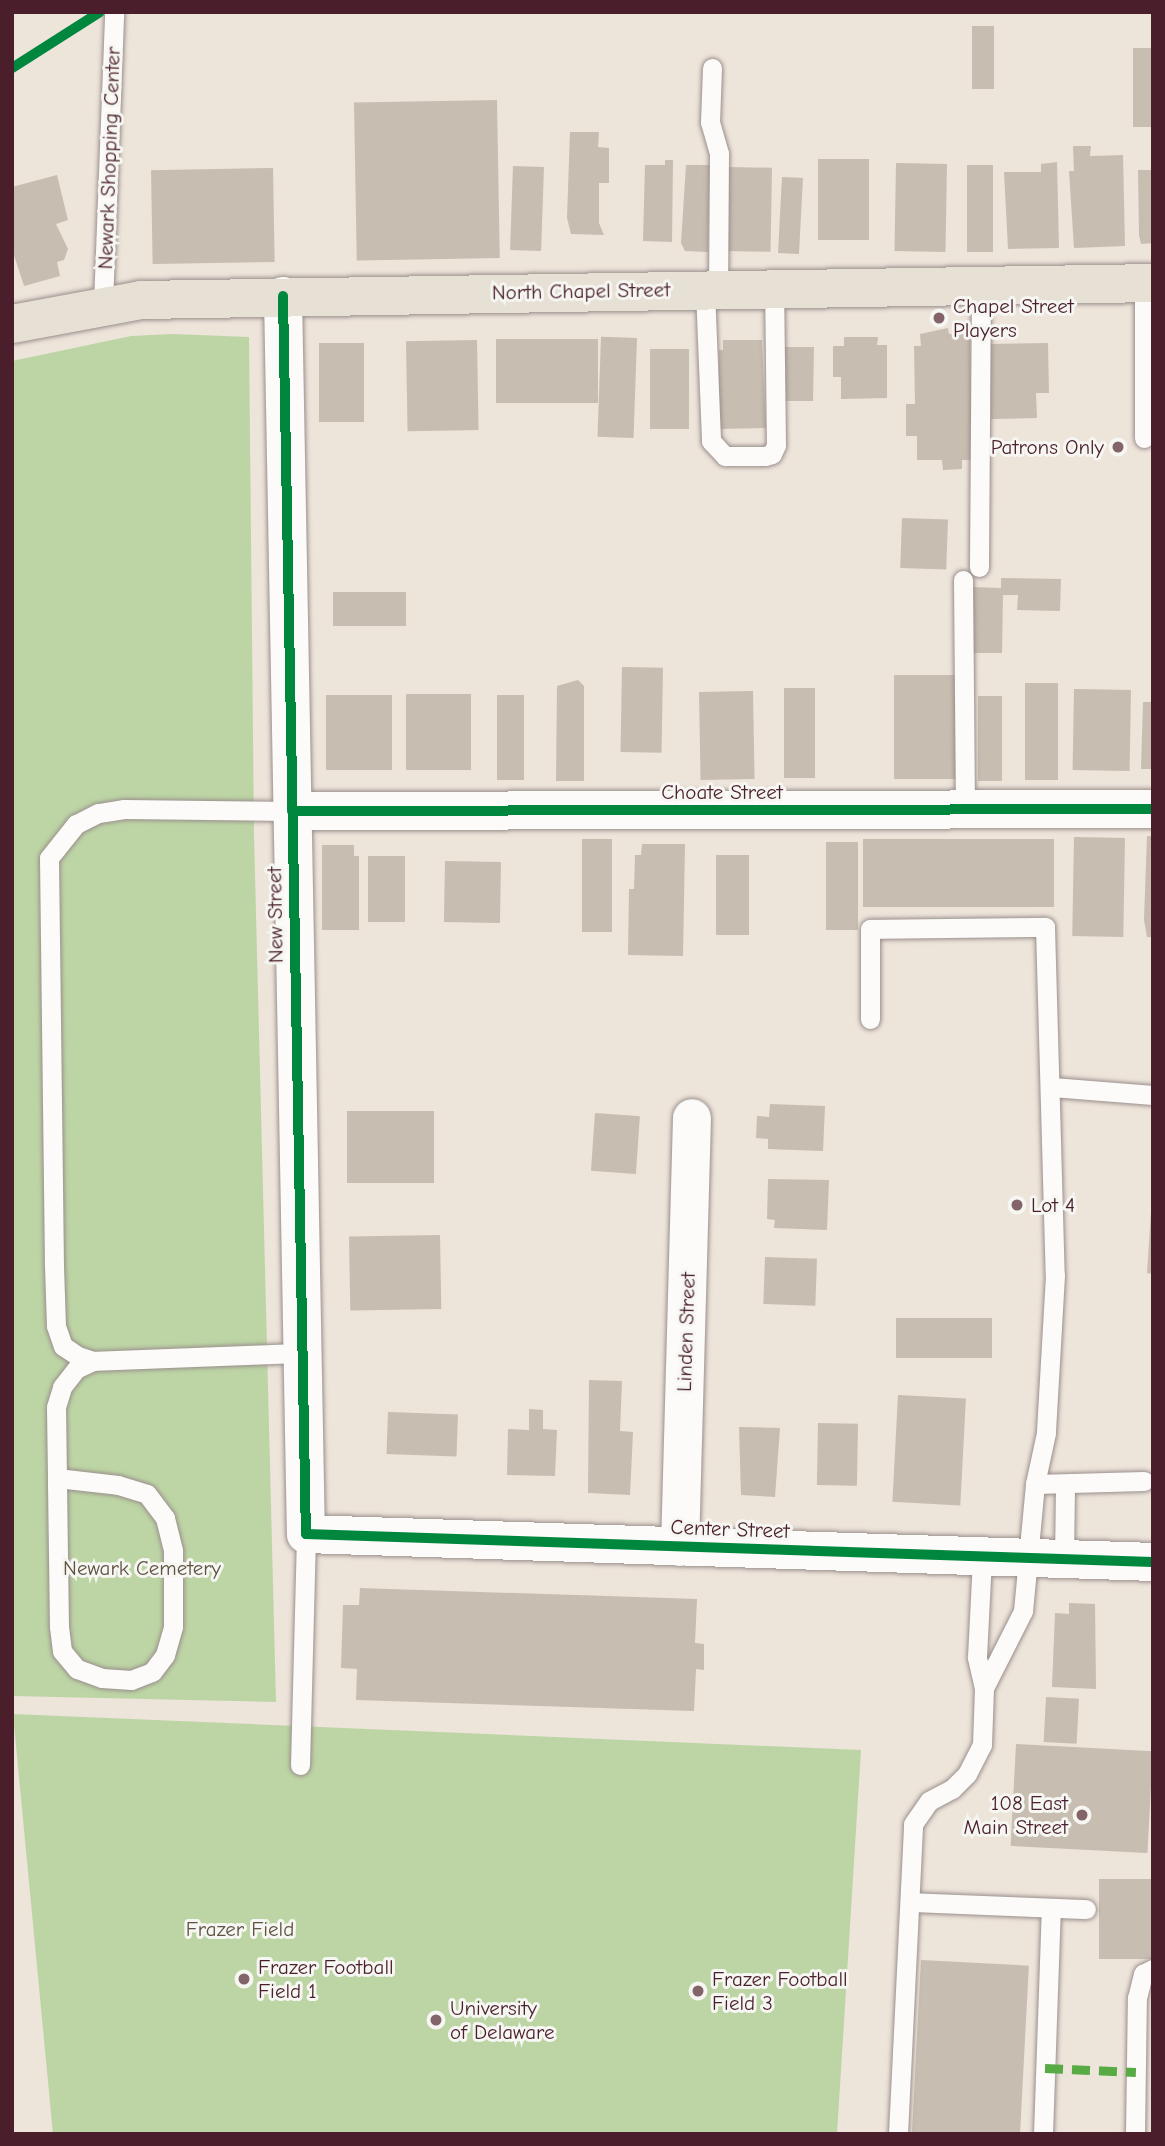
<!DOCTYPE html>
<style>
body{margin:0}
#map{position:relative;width:1165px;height:2146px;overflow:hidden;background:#ede4da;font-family:"Comic Neue",sans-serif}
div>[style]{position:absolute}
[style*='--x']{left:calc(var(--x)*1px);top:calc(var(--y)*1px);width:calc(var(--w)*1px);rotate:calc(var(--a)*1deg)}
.green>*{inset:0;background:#bdd5a5}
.building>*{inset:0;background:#c7bdb1;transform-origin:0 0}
.roads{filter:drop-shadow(0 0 2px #9a8f8c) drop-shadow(0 0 2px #9a8f8c)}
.service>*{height:19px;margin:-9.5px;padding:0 9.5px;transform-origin:9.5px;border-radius:9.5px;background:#fcfbf9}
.minor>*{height:38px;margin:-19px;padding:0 19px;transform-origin:19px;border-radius:19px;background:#fcfbf9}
.primary>*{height:38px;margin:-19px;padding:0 19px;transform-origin:19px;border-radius:19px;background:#e7e1d5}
.quiet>*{height:9px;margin-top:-4.5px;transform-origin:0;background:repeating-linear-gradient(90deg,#57aa44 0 18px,transparent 0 27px)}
.cycleway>*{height:10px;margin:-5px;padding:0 5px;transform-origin:5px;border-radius:5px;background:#00873e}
.dots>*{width:19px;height:19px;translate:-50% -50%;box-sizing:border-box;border:4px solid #f6f6f2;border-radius:50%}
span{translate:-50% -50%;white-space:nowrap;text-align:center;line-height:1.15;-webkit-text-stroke:6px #f6f6f2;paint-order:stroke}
.street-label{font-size:21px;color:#4a1f2b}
.poi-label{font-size:21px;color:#4a1f2b}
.left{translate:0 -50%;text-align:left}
.right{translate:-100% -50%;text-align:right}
.park-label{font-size:21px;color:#605242}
.frame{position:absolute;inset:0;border:14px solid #4a1f2b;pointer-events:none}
</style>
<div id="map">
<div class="green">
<div style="clip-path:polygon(173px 334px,249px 337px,254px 835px,276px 1702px,12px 1696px,12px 361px,131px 336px)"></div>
<div style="clip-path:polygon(13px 1714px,861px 1750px,837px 2134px,53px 2134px)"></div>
</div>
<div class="building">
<div style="left:972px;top:26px;width:22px;height:63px"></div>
<div style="left:1153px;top:48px;width:79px;height:20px;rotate:90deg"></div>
<div style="left:497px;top:100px;width:158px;height:143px;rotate:89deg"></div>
<div style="clip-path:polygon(570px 132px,599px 132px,598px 147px,609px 148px,609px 183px,599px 183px,599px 223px,604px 235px,571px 234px,567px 218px)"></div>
<div style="clip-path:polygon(1073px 146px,1091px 146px,1090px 156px,1123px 155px,1125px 246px,1074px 248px,1069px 171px,1074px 171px)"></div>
<div style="left:818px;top:159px;width:51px;height:81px"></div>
<div style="clip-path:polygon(665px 160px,673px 160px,672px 242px,643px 241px,645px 165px,665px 165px)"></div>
<div style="clip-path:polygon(1057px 162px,1059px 248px,1008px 249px,1004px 172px,1041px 172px,1041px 164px)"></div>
<div style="left:896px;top:163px;width:51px;height:88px;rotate:1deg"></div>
<div style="clip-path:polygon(686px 165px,710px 165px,708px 252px,685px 251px,681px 243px)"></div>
<div style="left:967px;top:165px;width:26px;height:87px"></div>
<div style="left:513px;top:166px;width:31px;height:84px;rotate:2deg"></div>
<div style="left:728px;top:167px;width:44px;height:84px;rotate:1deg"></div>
<div style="left:273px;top:168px;width:94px;height:122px;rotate:89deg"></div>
<div style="clip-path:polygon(1138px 170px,1153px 170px,1153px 243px,1141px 244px,1139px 235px)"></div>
<div style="clip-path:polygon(57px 175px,68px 220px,56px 224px,68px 249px,64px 260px,57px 262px,60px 276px,24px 286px,12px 249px,12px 187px)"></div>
<div style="left:782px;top:177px;width:21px;height:76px;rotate:3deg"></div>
<div style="clip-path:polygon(948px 328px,949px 334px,970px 332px,972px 460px,962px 460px,962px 469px,943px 470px,942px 460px,917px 460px,917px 436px,906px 436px,906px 404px,915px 404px,914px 346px,921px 346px,920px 334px)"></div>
<div style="clip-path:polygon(844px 337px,878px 337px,877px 345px,887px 345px,887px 398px,841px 399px,841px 377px,833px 377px,833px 346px,844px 346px)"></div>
<div style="left:637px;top:338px;width:100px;height:36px;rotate:92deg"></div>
<div style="left:598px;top:339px;width:64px;height:102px;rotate:90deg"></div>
<div style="left:477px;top:340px;width:90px;height:71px;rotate:89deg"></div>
<div style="clip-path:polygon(723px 340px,762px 340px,766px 428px,719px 429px,719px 350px,723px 350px)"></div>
<div style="left:319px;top:343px;width:45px;height:79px"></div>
<div style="clip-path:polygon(1048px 343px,1049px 393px,1036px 393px,1037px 418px,991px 419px,989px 344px)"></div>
<div style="clip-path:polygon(779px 347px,814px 347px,813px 401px,784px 401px)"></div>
<div style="left:650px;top:349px;width:39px;height:80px"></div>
<div style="left:902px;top:518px;width:46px;height:50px;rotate:2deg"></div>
<div style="clip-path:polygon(1001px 578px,1061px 579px,1060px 611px,1017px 610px,1018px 595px,1003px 595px,1002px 653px,972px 653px,973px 587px,1001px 588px)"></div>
<div style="left:406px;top:592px;width:34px;height:73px;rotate:90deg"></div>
<div style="left:622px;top:667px;width:41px;height:85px;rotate:1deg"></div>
<div style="left:894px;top:675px;width:62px;height:104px"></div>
<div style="clip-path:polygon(578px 680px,584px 686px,584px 781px,556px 781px,557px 686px)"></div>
<div style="left:1058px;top:683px;width:97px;height:33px;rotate:90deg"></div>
<div style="left:784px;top:688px;width:31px;height:90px"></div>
<div style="left:1074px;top:689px;width:57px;height:81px;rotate:1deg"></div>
<div style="left:753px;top:691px;width:88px;height:54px;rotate:89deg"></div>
<div style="left:471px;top:694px;width:76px;height:65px;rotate:90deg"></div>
<div style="left:392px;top:695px;width:75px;height:66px;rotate:90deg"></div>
<div style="left:497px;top:695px;width:27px;height:85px"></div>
<div style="left:978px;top:696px;width:24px;height:85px"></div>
<div style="clip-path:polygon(1143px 702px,1153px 702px,1153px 769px,1141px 769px)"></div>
<div style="clip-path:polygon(1147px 836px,1153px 836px,1153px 937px,1147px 937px,1144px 920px)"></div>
<div style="left:1074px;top:837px;width:51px;height:99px;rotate:1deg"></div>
<div style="left:582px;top:839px;width:30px;height:93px"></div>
<div style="left:1054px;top:839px;width:68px;height:191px;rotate:90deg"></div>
<div style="left:826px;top:842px;width:32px;height:88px"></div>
<div style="clip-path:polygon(642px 844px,685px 844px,683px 956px,628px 955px,629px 889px,634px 889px,635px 855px,641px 855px)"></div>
<div style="clip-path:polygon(322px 845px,354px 845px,354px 856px,359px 856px,359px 930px,322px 930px)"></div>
<div style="left:716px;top:855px;width:33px;height:80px"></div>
<div style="left:368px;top:856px;width:37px;height:66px"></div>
<div style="left:445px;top:861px;width:56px;height:61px;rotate:1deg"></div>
<div style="clip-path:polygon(770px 1104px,825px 1106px,823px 1151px,768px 1149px,768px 1139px,756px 1138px,757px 1116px,769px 1117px)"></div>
<div style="left:347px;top:1111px;width:87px;height:72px"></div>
<div style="left:595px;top:1113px;width:45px;height:58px;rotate:4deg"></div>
<div style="clip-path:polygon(768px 1179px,829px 1180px,827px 1230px,774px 1228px,775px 1220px,767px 1219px)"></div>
<div style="clip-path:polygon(1151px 1212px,1153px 1212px,1153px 1274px,1147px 1273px)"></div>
<div style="left:440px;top:1235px;width:74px;height:91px;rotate:89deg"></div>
<div style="left:765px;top:1257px;width:52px;height:47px;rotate:2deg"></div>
<div style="left:992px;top:1318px;width:40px;height:96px;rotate:90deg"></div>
<div style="clip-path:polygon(589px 1380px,622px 1381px,620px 1431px,633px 1432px,630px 1495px,588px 1493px)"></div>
<div style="left:898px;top:1395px;width:68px;height:107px;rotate:3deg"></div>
<div style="clip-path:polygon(529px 1409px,543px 1410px,543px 1429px,557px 1430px,555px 1476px,507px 1475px,508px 1429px,529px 1430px)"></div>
<div style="left:388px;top:1412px;width:70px;height:42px;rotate:2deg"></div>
<div style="left:818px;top:1423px;width:40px;height:62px;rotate:1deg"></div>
<div style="clip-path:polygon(739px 1427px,780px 1428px,775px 1497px,741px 1495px)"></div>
<div style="clip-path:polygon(360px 1588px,697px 1599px,695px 1643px,704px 1644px,704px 1670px,696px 1669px,694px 1711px,356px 1700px,357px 1669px,341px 1668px,343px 1605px,359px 1605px)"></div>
<div style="clip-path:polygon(1069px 1603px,1095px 1604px,1096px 1689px,1052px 1687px,1055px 1613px,1069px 1614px)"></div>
<div style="left:1046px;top:1697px;width:33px;height:45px;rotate:3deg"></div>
<div style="left:1016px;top:1744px;width:137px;height:102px;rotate:3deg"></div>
<div style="left:1099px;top:1879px;width:54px;height:80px"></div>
<div style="left:921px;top:1960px;width:108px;height:174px;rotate:3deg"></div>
</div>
<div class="roads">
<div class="service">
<div style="--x:712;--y:68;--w:54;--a:92.1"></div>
<div style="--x:710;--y:122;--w:33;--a:74"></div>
<div style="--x:719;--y:154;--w:135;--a:90.4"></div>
<div style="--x:705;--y:290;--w:151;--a:87.7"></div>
<div style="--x:711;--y:441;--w:21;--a:47"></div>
<div style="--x:725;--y:456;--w:40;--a:0"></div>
<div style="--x:765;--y:456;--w:7;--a:-16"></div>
<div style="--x:772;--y:454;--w:10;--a:-66"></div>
<div style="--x:776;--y:445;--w:157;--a:-90.7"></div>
<div style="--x:103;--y:304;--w:292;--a:-87.8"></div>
<div style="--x:1144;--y:438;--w:154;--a:-90"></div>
<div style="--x:979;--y:567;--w:281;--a:-89.6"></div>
<div style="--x:963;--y:580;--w:230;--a:89.5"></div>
<div style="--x:292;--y:811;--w:168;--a:-179.3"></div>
<div style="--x:124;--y:809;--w:26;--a:171"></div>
<div style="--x:98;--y:813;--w:25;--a:153"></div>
<div style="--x:76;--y:824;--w:43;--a:128.5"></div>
<div style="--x:49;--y:858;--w:408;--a:89.3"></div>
<div style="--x:54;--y:1266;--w:60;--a:88.1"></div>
<div style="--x:56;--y:1326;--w:21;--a:71"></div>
<div style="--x:63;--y:1346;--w:18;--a:34"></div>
<div style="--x:78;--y:1356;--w:16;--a:18"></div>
<div style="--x:93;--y:1361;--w:209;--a:-2.2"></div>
<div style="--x:870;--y:1019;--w:90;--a:-90"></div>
<div style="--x:870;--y:929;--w:175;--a:-0.7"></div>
<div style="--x:1045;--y:927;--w:348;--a:88.4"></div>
<div style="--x:1055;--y:1275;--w:158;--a:93.3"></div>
<div style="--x:1046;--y:1433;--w:52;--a:102.2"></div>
<div style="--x:1035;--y:1484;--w:109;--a:-1.6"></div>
<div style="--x:1052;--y:1087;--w:101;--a:4.5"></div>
<div style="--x:57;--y:1478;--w:61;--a:6.5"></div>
<div style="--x:118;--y:1485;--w:30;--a:17"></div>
<div style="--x:147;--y:1494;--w:30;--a:53"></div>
<div style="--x:165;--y:1518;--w:34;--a:76"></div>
<div style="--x:173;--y:1551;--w:76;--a:90"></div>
<div style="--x:173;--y:1627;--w:29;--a:106"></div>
<div style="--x:165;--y:1655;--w:21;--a:127"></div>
<div style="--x:152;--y:1672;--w:22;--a:159"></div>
<div style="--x:131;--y:1680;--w:29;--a:-176"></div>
<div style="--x:102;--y:1678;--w:27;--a:-160"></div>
<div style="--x:77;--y:1669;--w:23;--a:-130"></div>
<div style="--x:62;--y:1651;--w:24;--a:-97"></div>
<div style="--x:59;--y:1627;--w:149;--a:-90.8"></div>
<div style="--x:57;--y:1478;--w:71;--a:-90.8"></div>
<div style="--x:56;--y:1407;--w:21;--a:-73"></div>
<div style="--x:62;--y:1387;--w:23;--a:-52"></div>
<div style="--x:76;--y:1369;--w:19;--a:-25"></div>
<div style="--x:1064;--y:1559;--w:73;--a:-89.2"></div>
<div style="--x:984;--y:1688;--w:86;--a:-63.1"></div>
<div style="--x:1023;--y:1611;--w:128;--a:-84.6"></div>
<div style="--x:300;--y:1765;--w:231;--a:-88.5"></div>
<div style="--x:910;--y:1902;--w:176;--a:2.3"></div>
<div style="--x:898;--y:2134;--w:310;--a:-87.2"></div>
<div style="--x:913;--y:1824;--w:28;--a:-55"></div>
<div style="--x:929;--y:1801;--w:26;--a:-28"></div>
<div style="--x:952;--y:1789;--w:21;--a:-45"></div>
<div style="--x:967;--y:1774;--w:33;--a:-63"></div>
<div style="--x:982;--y:1745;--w:57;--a:-88"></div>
<div style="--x:984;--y:1688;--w:32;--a:-103"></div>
<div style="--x:977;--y:1657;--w:100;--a:-87.1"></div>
<div style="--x:1043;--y:2134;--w:226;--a:-88"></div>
<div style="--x:1135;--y:2134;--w:136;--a:-89.2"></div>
<div style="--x:1137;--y:1998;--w:25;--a:-76"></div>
<div style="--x:1143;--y:1974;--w:11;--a:-27"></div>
</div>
<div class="minor">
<div style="--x:283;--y:296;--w:1238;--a:88.94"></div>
<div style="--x:306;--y:1534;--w:847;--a:1.89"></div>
<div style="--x:292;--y:811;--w:861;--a:-0.13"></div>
<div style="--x:680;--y:1547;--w:429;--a:-88.4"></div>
</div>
<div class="primary">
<div style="--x:12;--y:324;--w:131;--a:-10.5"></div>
<div style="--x:141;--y:300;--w:1012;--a:-0.96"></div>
</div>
</div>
<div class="quiet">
<div style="--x:1045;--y:2068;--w:91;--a:2.5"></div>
</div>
<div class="cycleway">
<div style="--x:12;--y:68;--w:104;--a:-32.5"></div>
<div style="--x:283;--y:296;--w:1238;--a:88.94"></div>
<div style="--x:306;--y:1534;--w:847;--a:1.89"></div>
<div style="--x:292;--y:811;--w:861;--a:-0.13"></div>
</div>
<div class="dots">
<div style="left:939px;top:318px;background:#836468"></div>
<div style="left:1118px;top:447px;background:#836468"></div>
<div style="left:1017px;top:1205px;background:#836468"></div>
<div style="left:1082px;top:1815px;background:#836468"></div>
<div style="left:244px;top:1979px;background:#836468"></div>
<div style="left:698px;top:1991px;background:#836468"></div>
<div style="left:436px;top:2020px;background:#836468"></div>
</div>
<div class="street-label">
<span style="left:109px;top:158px;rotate:-88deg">Newark Shopping Center</span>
<span style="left:581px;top:291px;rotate:-1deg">North Chapel Street</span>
<span style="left:722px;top:792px">Choate Street</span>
<span style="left:275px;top:915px;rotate:-91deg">New Street</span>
<span style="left:686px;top:1332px;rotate:-88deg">Linden Street</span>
<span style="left:730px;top:1529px;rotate:2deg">Center Street</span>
</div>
<div class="poi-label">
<span class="left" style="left:953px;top:318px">Chapel Street<br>Players</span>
<span class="right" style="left:1104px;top:447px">Patrons Only</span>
<span class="left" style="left:1031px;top:1205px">Lot 4</span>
<span class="right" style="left:1068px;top:1815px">108 East<br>Main Street</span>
<span class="left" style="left:258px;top:1979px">Frazer Football<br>Field 1</span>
<span class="left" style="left:712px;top:1991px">Frazer Football<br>Field 3</span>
<span class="left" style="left:450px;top:2020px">University<br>of Delaware</span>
</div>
<div class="park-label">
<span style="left:142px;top:1568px">Newark Cemetery</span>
<span style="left:240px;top:1929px">Frazer Field</span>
</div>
<div class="frame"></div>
</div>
